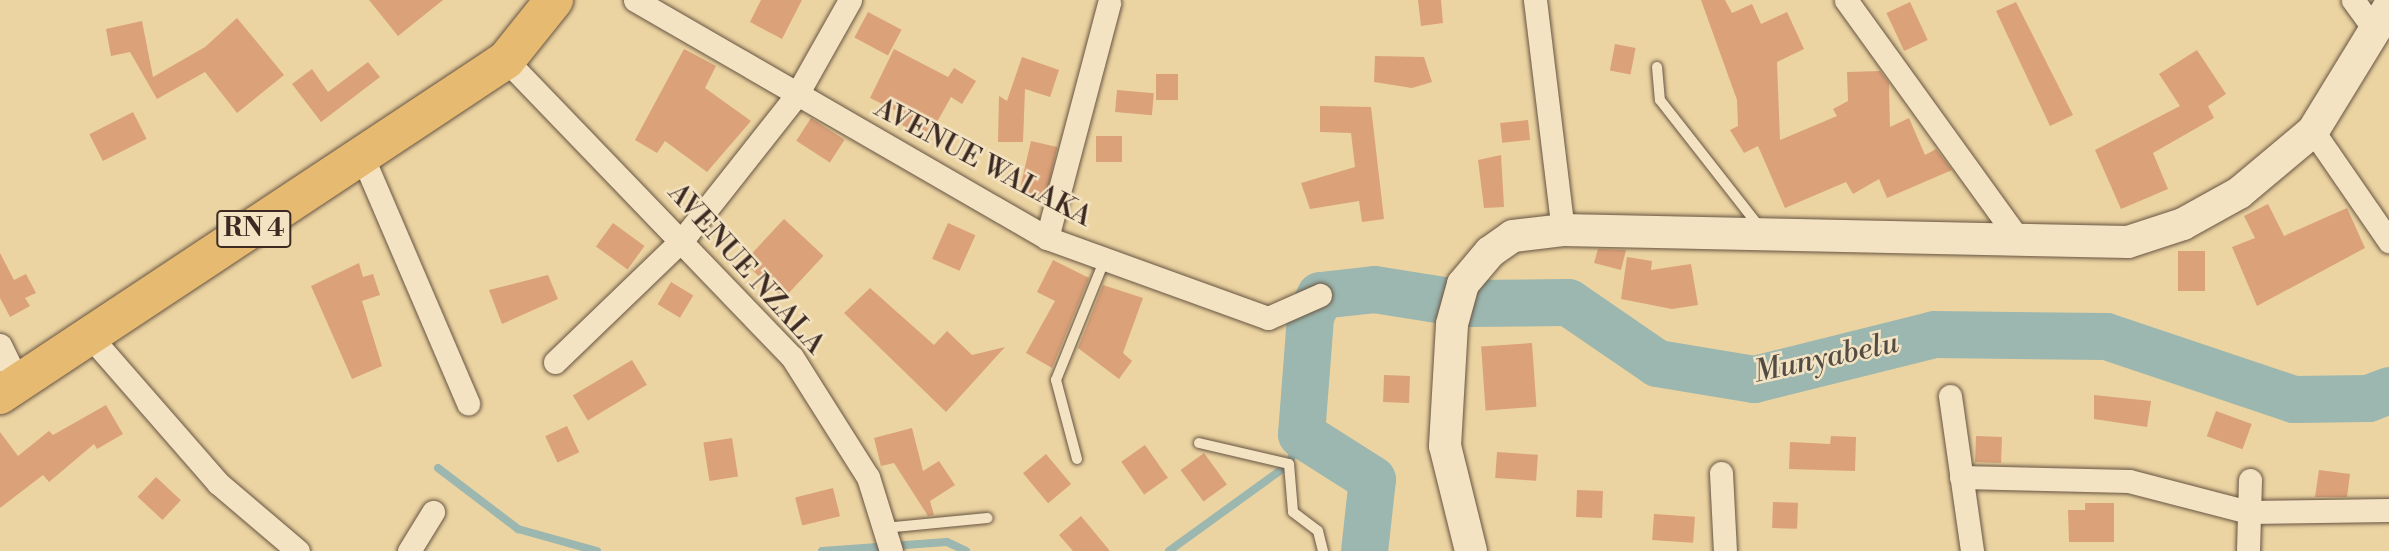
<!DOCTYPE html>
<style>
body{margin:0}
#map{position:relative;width:2389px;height:551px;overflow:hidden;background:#ecd4a2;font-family:"Libre Bodoni",serif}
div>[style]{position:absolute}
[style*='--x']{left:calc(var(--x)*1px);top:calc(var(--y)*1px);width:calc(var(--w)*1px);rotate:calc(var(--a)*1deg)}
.stream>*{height:8px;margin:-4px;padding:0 4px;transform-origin:4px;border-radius:4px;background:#9bb7af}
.river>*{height:47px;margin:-23.5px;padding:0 23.5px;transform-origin:23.5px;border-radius:23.5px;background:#9bb7af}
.building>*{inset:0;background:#dba179;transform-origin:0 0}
.roads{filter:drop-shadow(0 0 2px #675442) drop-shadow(0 0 2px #675442)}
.lane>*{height:10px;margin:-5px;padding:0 5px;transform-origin:5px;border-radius:5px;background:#f3e3c3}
.street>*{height:23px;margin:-11.5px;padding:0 11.5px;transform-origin:11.5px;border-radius:11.5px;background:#f3e3c3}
.secondary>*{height:32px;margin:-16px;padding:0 16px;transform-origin:16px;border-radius:16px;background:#f3e3c3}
.highway>*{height:38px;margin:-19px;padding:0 19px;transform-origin:19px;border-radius:19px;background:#e6ba71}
span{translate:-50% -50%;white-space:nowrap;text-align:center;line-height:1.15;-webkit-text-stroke:5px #f3e3c3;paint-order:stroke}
.shield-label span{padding:2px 5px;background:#f3e3c3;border:2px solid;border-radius:5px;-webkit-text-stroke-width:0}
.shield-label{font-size:26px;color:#3b2922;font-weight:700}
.street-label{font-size:28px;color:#3b2922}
.water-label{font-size:30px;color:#534c45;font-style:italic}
</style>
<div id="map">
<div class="stream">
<div style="--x:438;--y:468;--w:101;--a:37.3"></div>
<div style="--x:518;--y:529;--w:82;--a:15.6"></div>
<div style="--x:822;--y:551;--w:125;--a:-4.1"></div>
<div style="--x:947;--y:542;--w:21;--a:25"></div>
<div style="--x:1169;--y:551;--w:148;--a:-35.9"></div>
<div style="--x:1289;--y:464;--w:32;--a:-68"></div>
</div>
<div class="river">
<div style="--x:1364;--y:551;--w:72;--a:-83.7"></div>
<div style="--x:1372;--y:479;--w:84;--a:-147.6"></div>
<div style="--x:1301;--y:434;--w:118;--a:-85.6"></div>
<div style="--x:1310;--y:316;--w:23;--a:-65"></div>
<div style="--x:1320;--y:295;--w:54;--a:-6.3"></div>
<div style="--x:1374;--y:289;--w:89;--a:9"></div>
<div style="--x:1462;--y:303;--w:106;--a:-0.5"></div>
<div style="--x:1568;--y:302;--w:108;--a:34.4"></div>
<div style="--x:1657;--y:363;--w:98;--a:9.4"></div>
<div style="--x:1754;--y:379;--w:186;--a:-14"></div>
<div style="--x:1934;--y:334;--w:172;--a:0.7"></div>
<div style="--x:2106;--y:336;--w:197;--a:18.6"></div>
<div style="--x:2293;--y:399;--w:75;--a:-0.8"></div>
<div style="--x:2368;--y:398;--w:22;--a:-21"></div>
</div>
<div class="building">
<div style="clip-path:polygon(369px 0,443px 0,398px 36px)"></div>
<div style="clip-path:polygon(761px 0,802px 0,782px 39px,750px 22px)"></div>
<div style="clip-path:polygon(1418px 0,1441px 0,1443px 23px,1421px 26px)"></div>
<div style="clip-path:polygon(1701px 0,1725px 0,1732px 13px,1752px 4px,1761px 24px,1787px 12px,1804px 49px,1777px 62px,1780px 140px,1837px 116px,1833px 109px,1848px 101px,1847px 72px,1880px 71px,1889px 83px,1890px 127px,1909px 118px,1925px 155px,1936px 149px,1952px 170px,1887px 198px,1879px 179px,1853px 194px,1846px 182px,1785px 208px,1758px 146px,1744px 153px,1730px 130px,1738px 126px,1737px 100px)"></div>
<div style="left:1910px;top:2px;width:42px;height:26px;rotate:65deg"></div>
<div style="clip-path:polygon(2016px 2px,2073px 115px,2050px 126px,1996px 11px)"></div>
<div style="left:868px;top:12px;width:38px;height:29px;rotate:28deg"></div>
<div style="clip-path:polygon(237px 18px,284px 75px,237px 113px,205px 72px,157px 99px,130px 52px,111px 56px,106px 29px,142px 21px,153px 77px,205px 47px)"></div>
<div style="left:1615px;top:44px;width:21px;height:27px;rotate:11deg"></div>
<div style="clip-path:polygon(684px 49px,716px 66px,705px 88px,751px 121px,707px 172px,665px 141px,657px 153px,635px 140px)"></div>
<div style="clip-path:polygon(894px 49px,948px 77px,954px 68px,976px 81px,962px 104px,951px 97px,927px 140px,902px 125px,907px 116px,870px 98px)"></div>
<div style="clip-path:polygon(2197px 50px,2226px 94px,2208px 106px,2214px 118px,2153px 153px,2168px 189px,2121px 209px,2095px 150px,2180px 106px,2159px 74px)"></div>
<div style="clip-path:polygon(1375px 56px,1424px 57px,1432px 82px,1412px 88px,1374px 82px)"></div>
<div style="clip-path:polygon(1022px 57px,1059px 70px,1050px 97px,1025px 89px,1023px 142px,998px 142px,999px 96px,1007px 101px)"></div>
<div style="clip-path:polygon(368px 62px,380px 77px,321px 122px,292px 84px,312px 69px,328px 92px)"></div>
<div style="left:1156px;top:74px;width:22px;height:26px"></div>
<div style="left:1117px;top:90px;width:37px;height:22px;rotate:5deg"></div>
<div style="clip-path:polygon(1320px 106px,1371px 107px,1384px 219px,1362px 222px,1359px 201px,1310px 209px,1301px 183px,1355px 167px,1351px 133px,1320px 132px)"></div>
<div style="left:133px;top:112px;width:30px;height:49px;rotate:63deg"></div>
<div style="left:811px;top:118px;width:40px;height:27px;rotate:33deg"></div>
<div style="left:1528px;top:120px;width:20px;height:28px;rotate:84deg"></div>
<div style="left:1096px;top:136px;width:26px;height:26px"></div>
<div style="left:1031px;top:141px;width:27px;height:54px;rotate:13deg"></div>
<div style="clip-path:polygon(1501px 155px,1504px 207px,1484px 208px,1478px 160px)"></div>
<div style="clip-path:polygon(2268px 204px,2284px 236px,2347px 208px,2365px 248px,2257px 306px,2232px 247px,2255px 238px,2244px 216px)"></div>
<div style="left:784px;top:219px;width:54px;height:59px;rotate:43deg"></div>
<div style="left:613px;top:223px;width:39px;height:29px;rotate:36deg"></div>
<div style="left:948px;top:223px;width:30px;height:39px;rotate:24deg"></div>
<div style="clip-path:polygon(1598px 249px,1626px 250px,1621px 270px,1594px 263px)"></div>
<div style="left:2178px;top:251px;width:27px;height:40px"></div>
<div style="clip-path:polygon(0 253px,14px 280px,26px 274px,36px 293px,25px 298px,30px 306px,10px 317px,0 298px)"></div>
<div style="clip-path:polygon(1627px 257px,1652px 261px,1651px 270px,1691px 264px,1698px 305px,1672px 309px,1621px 299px)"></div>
<div style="clip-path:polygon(1053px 260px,1089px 278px,1052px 368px,1026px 353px,1055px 301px,1037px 292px)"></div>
<div style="clip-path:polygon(359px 263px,363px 277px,373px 274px,380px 295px,362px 301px,382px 366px,352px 379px,311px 286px)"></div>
<div style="clip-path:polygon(548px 275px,558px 299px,502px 324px,489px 290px)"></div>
<div style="left:671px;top:282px;width:26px;height:26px;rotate:31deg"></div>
<div style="clip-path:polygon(1103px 285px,1143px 298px,1123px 353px,1132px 361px,1119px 379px,1078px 348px)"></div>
<div style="clip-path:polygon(870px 288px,934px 345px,947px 331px,972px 355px,1005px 347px,946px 412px,844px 313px)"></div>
<div style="left:1532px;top:343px;width:64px;height:51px;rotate:86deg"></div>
<div style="left:632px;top:360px;width:29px;height:69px;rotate:59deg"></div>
<div style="left:1384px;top:375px;width:26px;height:27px;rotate:2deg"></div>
<div style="clip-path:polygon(2094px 395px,2151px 401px,2147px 427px,2094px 419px)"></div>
<div style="clip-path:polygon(106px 405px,123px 434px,97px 449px,94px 444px,49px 482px,43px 475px,0 508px,0 432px,18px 456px,49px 431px,53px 435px)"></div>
<div style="left:2216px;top:411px;width:38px;height:27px;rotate:20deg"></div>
<div style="left:567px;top:426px;width:29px;height:24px;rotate:65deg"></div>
<div style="clip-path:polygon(912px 428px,923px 471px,939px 461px,955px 485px,930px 501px,934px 515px,928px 516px,894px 463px,881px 466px,874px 438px)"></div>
<div style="clip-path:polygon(1831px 436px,1856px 437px,1855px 471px,1789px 469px,1790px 442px,1830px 444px)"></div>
<div style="left:1976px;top:436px;width:26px;height:26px;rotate:2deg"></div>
<div style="left:732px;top:438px;width:39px;height:29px;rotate:81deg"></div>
<div style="left:1145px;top:445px;width:40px;height:29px;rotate:55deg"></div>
<div style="left:1497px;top:452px;width:41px;height:26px;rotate:4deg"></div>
<div style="left:1204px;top:453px;width:39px;height:29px;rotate:54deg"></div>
<div style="left:1046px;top:454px;width:39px;height:30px;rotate:50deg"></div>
<div style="clip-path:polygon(2319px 470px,2350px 474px,2347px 497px,2315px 497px)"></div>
<div style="left:156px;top:477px;width:34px;height:27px;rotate:43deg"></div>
<div style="left:833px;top:488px;width:29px;height:39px;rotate:76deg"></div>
<div style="left:1577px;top:490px;width:26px;height:27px;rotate:2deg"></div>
<div style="left:1773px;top:502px;width:25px;height:26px;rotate:2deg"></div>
<div style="clip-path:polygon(2085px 503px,2114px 503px,2114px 542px,2069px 542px,2068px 510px,2085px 510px)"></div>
<div style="left:1654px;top:514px;width:41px;height:26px;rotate:4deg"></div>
<div style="clip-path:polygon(1081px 516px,1110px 551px,1073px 551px,1059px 535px)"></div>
</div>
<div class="roads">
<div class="lane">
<div style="--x:1657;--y:67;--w:33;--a:85"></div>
<div style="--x:1660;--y:100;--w:164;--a:51.9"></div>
<div style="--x:1199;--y:443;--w:92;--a:13.1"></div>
<div style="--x:1289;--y:464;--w:48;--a:85.2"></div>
<div style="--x:1293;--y:512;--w:31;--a:37"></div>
<div style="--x:1318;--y:531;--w:21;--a:76"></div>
<div style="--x:1077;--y:459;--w:82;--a:-104.9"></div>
<div style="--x:1056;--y:380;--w:131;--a:-68"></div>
<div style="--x:884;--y:528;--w:104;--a:-5.5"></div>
</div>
<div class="street">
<div style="--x:635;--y:0;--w:476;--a:30"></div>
<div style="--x:1047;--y:238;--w:235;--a:19.9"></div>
<div style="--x:1268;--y:318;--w:57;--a:-23.9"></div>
<div style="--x:1535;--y:0;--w:232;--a:83.1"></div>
<div style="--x:1846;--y:0;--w:297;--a:54.2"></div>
<div style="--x:2353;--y:0;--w:39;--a:54"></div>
<div style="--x:506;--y:60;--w:412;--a:46.1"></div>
<div style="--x:792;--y:357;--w:142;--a:57.7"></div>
<div style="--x:868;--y:477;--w:77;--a:72.7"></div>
<div style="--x:2313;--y:131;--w:134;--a:55.4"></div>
<div style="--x:363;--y:158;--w:267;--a:66.8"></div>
<div style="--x:1047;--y:238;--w:243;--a:-75.2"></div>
<div style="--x:89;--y:335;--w:196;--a:48.9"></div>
<div style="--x:218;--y:483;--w:105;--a:40.4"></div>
<div style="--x:0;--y:345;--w:41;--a:64.1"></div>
<div style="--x:555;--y:362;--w:178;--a:-43.9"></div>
<div style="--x:683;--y:239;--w:182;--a:-51.7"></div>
<div style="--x:796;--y:96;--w:110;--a:-60.6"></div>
<div style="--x:1950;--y:396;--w:157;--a:81.9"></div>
<div style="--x:1721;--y:473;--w:78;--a:87.1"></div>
<div style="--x:1961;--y:477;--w:168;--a:1.4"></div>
<div style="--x:2129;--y:481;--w:124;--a:14.5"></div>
<div style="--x:2249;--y:512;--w:140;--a:-0.8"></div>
<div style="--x:409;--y:551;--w:46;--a:-58.4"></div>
<div style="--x:2248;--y:551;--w:71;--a:-88.4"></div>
</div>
<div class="secondary">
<div style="--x:1471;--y:551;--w:108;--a:-103.9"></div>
<div style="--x:1445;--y:446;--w:122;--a:-86.7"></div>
<div style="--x:1452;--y:324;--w:41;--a:-74.6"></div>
<div style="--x:1463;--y:284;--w:42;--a:-49.8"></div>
<div style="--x:1490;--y:252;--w:28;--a:-35"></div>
<div style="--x:1513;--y:236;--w:50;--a:-6.8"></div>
<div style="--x:1563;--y:230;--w:565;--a:1.22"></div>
<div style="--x:2128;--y:242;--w:58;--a:-18.1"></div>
<div style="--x:2183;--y:224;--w:64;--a:-29"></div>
<div style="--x:2239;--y:193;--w:97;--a:-40"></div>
<div style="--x:2313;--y:131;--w:145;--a:-58.5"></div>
</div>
<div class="highway">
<div style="--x:0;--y:395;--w:607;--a:-33.51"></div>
<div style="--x:506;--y:60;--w:77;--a:-51.3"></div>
</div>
</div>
<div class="shield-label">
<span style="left:254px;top:229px">RN 4</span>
</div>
<div class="street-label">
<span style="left:983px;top:163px;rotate:28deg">AVENUE WALAKA</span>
<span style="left:746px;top:269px;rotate:48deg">AVENUE NZALA</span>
</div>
<div class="water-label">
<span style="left:1826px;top:358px;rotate:-12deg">Munyabelu</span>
</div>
</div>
